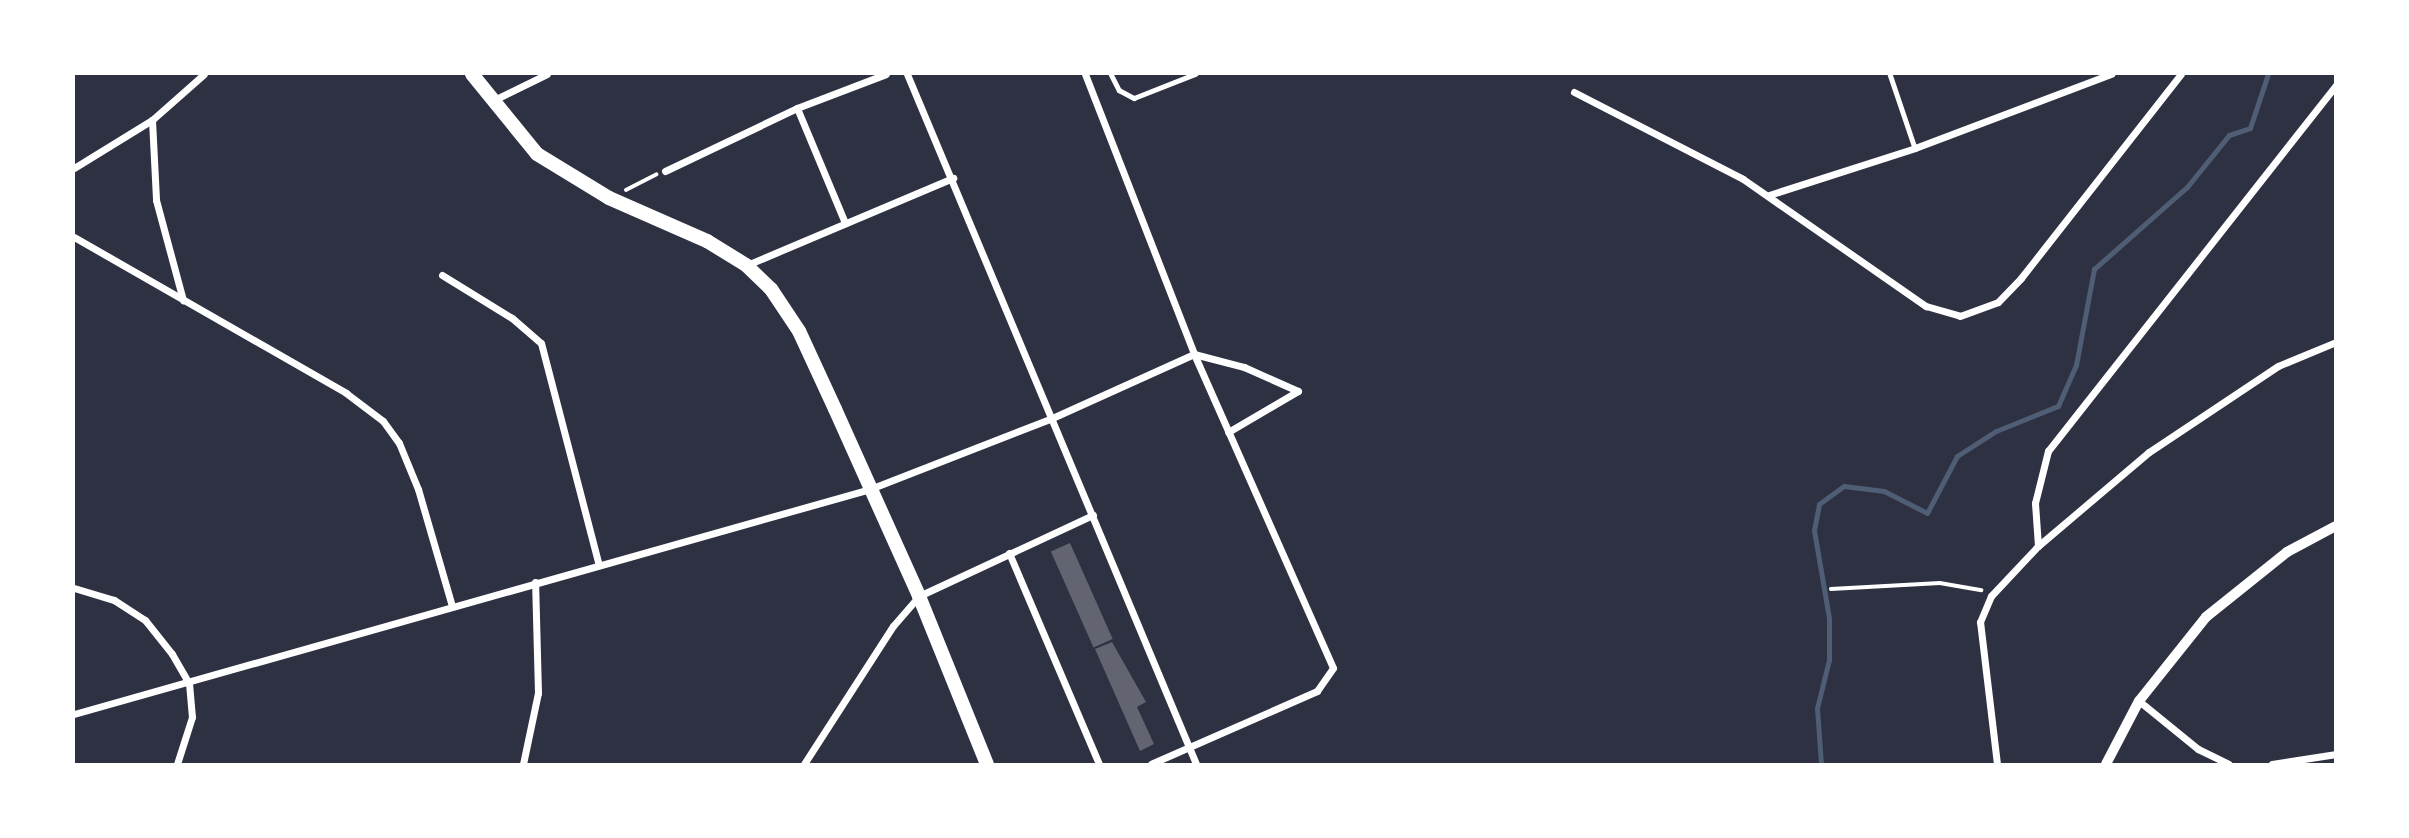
<!DOCTYPE html>
<style>
body{margin:0}
#map{position:relative;width:2409px;height:838px;overflow:hidden;background:#2d3142;font-family:Overpass,sans-serif}
div>[style]{position:absolute}
[style*='--x']{left:calc(var(--x)*1px);top:calc(var(--y)*1px);width:calc(var(--w)*1px);rotate:calc(var(--a)*1deg)}
.stream>*{height:5px;margin:-2.5px;padding:0 2.5px;transform-origin:2.5px;border-radius:2.5px;background:#4f5d75}
.building>*{inset:0;background:#626471;transform-origin:0 0}
.path>*{height:3.5px;margin:-1.75px;padding:0 1.75px;transform-origin:1.75px;border-radius:1.75px;background:#fff}
.service>*{height:4.5px;margin:-2.25px;padding:0 2.25px;transform-origin:2.25px;border-radius:2.25px;background:#fff}
.minor>*{height:7px;margin:-3.5px;padding:0 3.5px;transform-origin:3.5px;border-radius:3.5px;background:#fff}
.tertiary>*{height:10px;margin:-5px;padding:0 5px;transform-origin:5px;border-radius:5px;background:#fff}
.primary>*{height:14px;margin:-7px;padding:0 7px;transform-origin:7px;border-radius:7px;background:#fff}
span{translate:-50% -50%;white-space:nowrap;text-align:center;line-height:1.15;-webkit-text-stroke:7px #fff;paint-order:stroke}
.frame{position:absolute;inset:0;border:75px solid #fff;pointer-events:none}
</style>
<div id="map">
<div class="stream">
<div style="--x:1821;--y:764;--w:56;--a:-94.1"></div>
<div style="--x:1817;--y:708;--w:49;--a:-76"></div>
<div style="--x:1829;--y:660;--w:42;--a:-90"></div>
<div style="--x:1829;--y:618;--w:89;--a:-99.7"></div>
<div style="--x:1814;--y:530;--w:26;--a:-79"></div>
<div style="--x:1819;--y:504;--w:31;--a:-36"></div>
<div style="--x:1844;--y:486;--w:40;--a:7.1"></div>
<div style="--x:1884;--y:491;--w:48;--a:27.1"></div>
<div style="--x:1927;--y:513;--w:64;--a:-62.2"></div>
<div style="--x:1957;--y:456;--w:46;--a:-32.7"></div>
<div style="--x:1996;--y:431;--w:67;--a:-22"></div>
<div style="--x:2058;--y:406;--w:45;--a:-66.3"></div>
<div style="--x:2076;--y:365;--w:98;--a:-79.4"></div>
<div style="--x:2094;--y:269;--w:124;--a:-41.4"></div>
<div style="--x:2187;--y:187;--w:67;--a:-51.1"></div>
<div style="--x:2229;--y:135;--w:22;--a:-18"></div>
<div style="--x:2250;--y:128;--w:57;--a:-71.6"></div>
</div>
<div class="building">
<div style="left:1070px;top:543px;width:105px;height:21px;rotate:66deg"></div>
<div style="clip-path:polygon(1112px 642px,1146px 702px,1137px 707px,1154px 744px,1140px 751px,1095px 649px)"></div>
</div>
<div class="path">
<div style="--x:626;--y:190;--w:34;--a:-27"></div>
<div style="--x:1831;--y:589;--w:109;--a:-3.2"></div>
<div style="--x:1940;--y:583;--w:42;--a:9.7"></div>
</div>
<div class="service">
<div style="--x:1111;--y:74;--w:18;--a:63"></div>
<div style="--x:1119;--y:90;--w:17;--a:28"></div>
<div style="--x:1134;--y:98;--w:66;--a:-21.5"></div>
<div style="--x:1890;--y:74;--w:78;--a:71.3"></div>
</div>
<div class="minor">
<div style="--x:907;--y:74;--w:748;--a:67.27"></div>
<div style="--x:1085;--y:74;--w:300;--a:68.7"></div>
<div style="--x:1194;--y:354;--w:343;--a:66.1"></div>
<div style="--x:1333;--y:668;--w:28;--a:125"></div>
<div style="--x:1317;--y:691;--w:181;--a:156.3"></div>
<div style="--x:1574;--y:92;--w:190;--a:27.2"></div>
<div style="--x:1743;--y:179;--w:223;--a:34.8"></div>
<div style="--x:1926;--y:306;--w:35;--a:16"></div>
<div style="--x:1960;--y:316;--w:40;--a:-20.2"></div>
<div style="--x:1998;--y:302;--w:33;--a:-46"></div>
<div style="--x:2021;--y:278;--w:259;--a:-51.9"></div>
<div style="--x:492;--y:101;--w:61;--a:-26.1"></div>
<div style="--x:797;--y:108;--w:125;--a:67.3"></div>
<div style="--x:152;--y:120;--w:80;--a:87.1"></div>
<div style="--x:156;--y:200;--w:104;--a:74.9"></div>
<div style="--x:74;--y:168;--w:92;--a:-31.6"></div>
<div style="--x:152;--y:120;--w:69;--a:-41.5"></div>
<div style="--x:665;--y:171;--w:146;--a:-25.5"></div>
<div style="--x:797;--y:108;--w:95;--a:-20.9"></div>
<div style="--x:1769;--y:195;--w:153;--a:-17.8"></div>
<div style="--x:1915;--y:148;--w:210;--a:-20.7"></div>
<div style="--x:74;--y:237;--w:314;--a:29.8"></div>
<div style="--x:346;--y:393;--w:46;--a:37.1"></div>
<div style="--x:383;--y:421;--w:27;--a:54"></div>
<div style="--x:399;--y:443;--w:50;--a:67.6"></div>
<div style="--x:418;--y:489;--w:122;--a:73.8"></div>
<div style="--x:747;--y:265;--w:224;--a:-22.9"></div>
<div style="--x:442;--y:275;--w:82;--a:31.6"></div>
<div style="--x:512;--y:318;--w:38;--a:41"></div>
<div style="--x:541;--y:343;--w:229;--a:75.4"></div>
<div style="--x:2038;--y:546;--w:43;--a:-94"></div>
<div style="--x:2035;--y:503;--w:54;--a:-76"></div>
<div style="--x:2048;--y:451;--w:466;--a:-51.8"></div>
<div style="--x:1009;--y:553;--w:229;--a:66.9"></div>
<div style="--x:74;--y:588;--w:42;--a:16.7"></div>
<div style="--x:114;--y:600;--w:37;--a:33"></div>
<div style="--x:145;--y:620;--w:43;--a:51.5"></div>
<div style="--x:172;--y:654;--w:34;--a:60"></div>
<div style="--x:189;--y:683;--w:34;--a:85"></div>
<div style="--x:192;--y:717;--w:49;--a:107.7"></div>
<div style="--x:2139;--y:701;--w:76;--a:39.1"></div>
<div style="--x:2198;--y:749;--w:34;--a:26"></div>
<div style="--x:74;--y:714;--w:827;--a:-15.78"></div>
<div style="--x:870;--y:489;--w:193;--a:-21.3"></div>
<div style="--x:1050;--y:419;--w:158;--a:-24.3"></div>
<div style="--x:1194;--y:354;--w:52;--a:14.6"></div>
<div style="--x:1244;--y:367;--w:59;--a:24"></div>
<div style="--x:1298;--y:391;--w:81;--a:149.6"></div>
<div style="--x:523;--y:764;--w:73;--a:-78.1"></div>
<div style="--x:538;--y:693;--w:111;--a:-91.5"></div>
<div style="--x:804;--y:764;--w:164;--a:-57.2"></div>
<div style="--x:893;--y:626;--w:40;--a:-49"></div>
<div style="--x:919;--y:596;--w:192;--a:-25"></div>
<div style="--x:1997;--y:764;--w:143;--a:-96.8"></div>
<div style="--x:1980;--y:622;--w:28;--a:-67"></div>
<div style="--x:1991;--y:596;--w:69;--a:-46.8"></div>
<div style="--x:2038;--y:546;--w:145;--a:-40.3"></div>
<div style="--x:2149;--y:452;--w:155;--a:-33.7"></div>
<div style="--x:2278;--y:366;--w:63;--a:-22.5"></div>
<div style="--x:2272;--y:764;--w:65;--a:-8.9"></div>
</div>
<div class="tertiary">
<div style="--x:2106;--y:764;--w:71;--a:-62.4"></div>
<div style="--x:2139;--y:701;--w:107;--a:-51.4"></div>
<div style="--x:2206;--y:617;--w:104;--a:-38.7"></div>
<div style="--x:2287;--y:552;--w:55;--a:-28"></div>
</div>
<div class="primary">
<div style="--x:472;--y:74;--w:103;--a:50.9"></div>
<div style="--x:537;--y:154;--w:84;--a:31.4"></div>
<div style="--x:609;--y:198;--w:107;--a:23.7"></div>
<div style="--x:707;--y:241;--w:46;--a:31.6"></div>
<div style="--x:746;--y:265;--w:35;--a:44"></div>
<div style="--x:771;--y:289;--w:50;--a:56.3"></div>
<div style="--x:799;--y:331;--w:86;--a:65.2"></div>
<div style="--x:835;--y:409;--w:205;--a:65.8"></div>
<div style="--x:919;--y:596;--w:181;--a:68"></div>
</div>
<div class="frame"></div>
</div>
